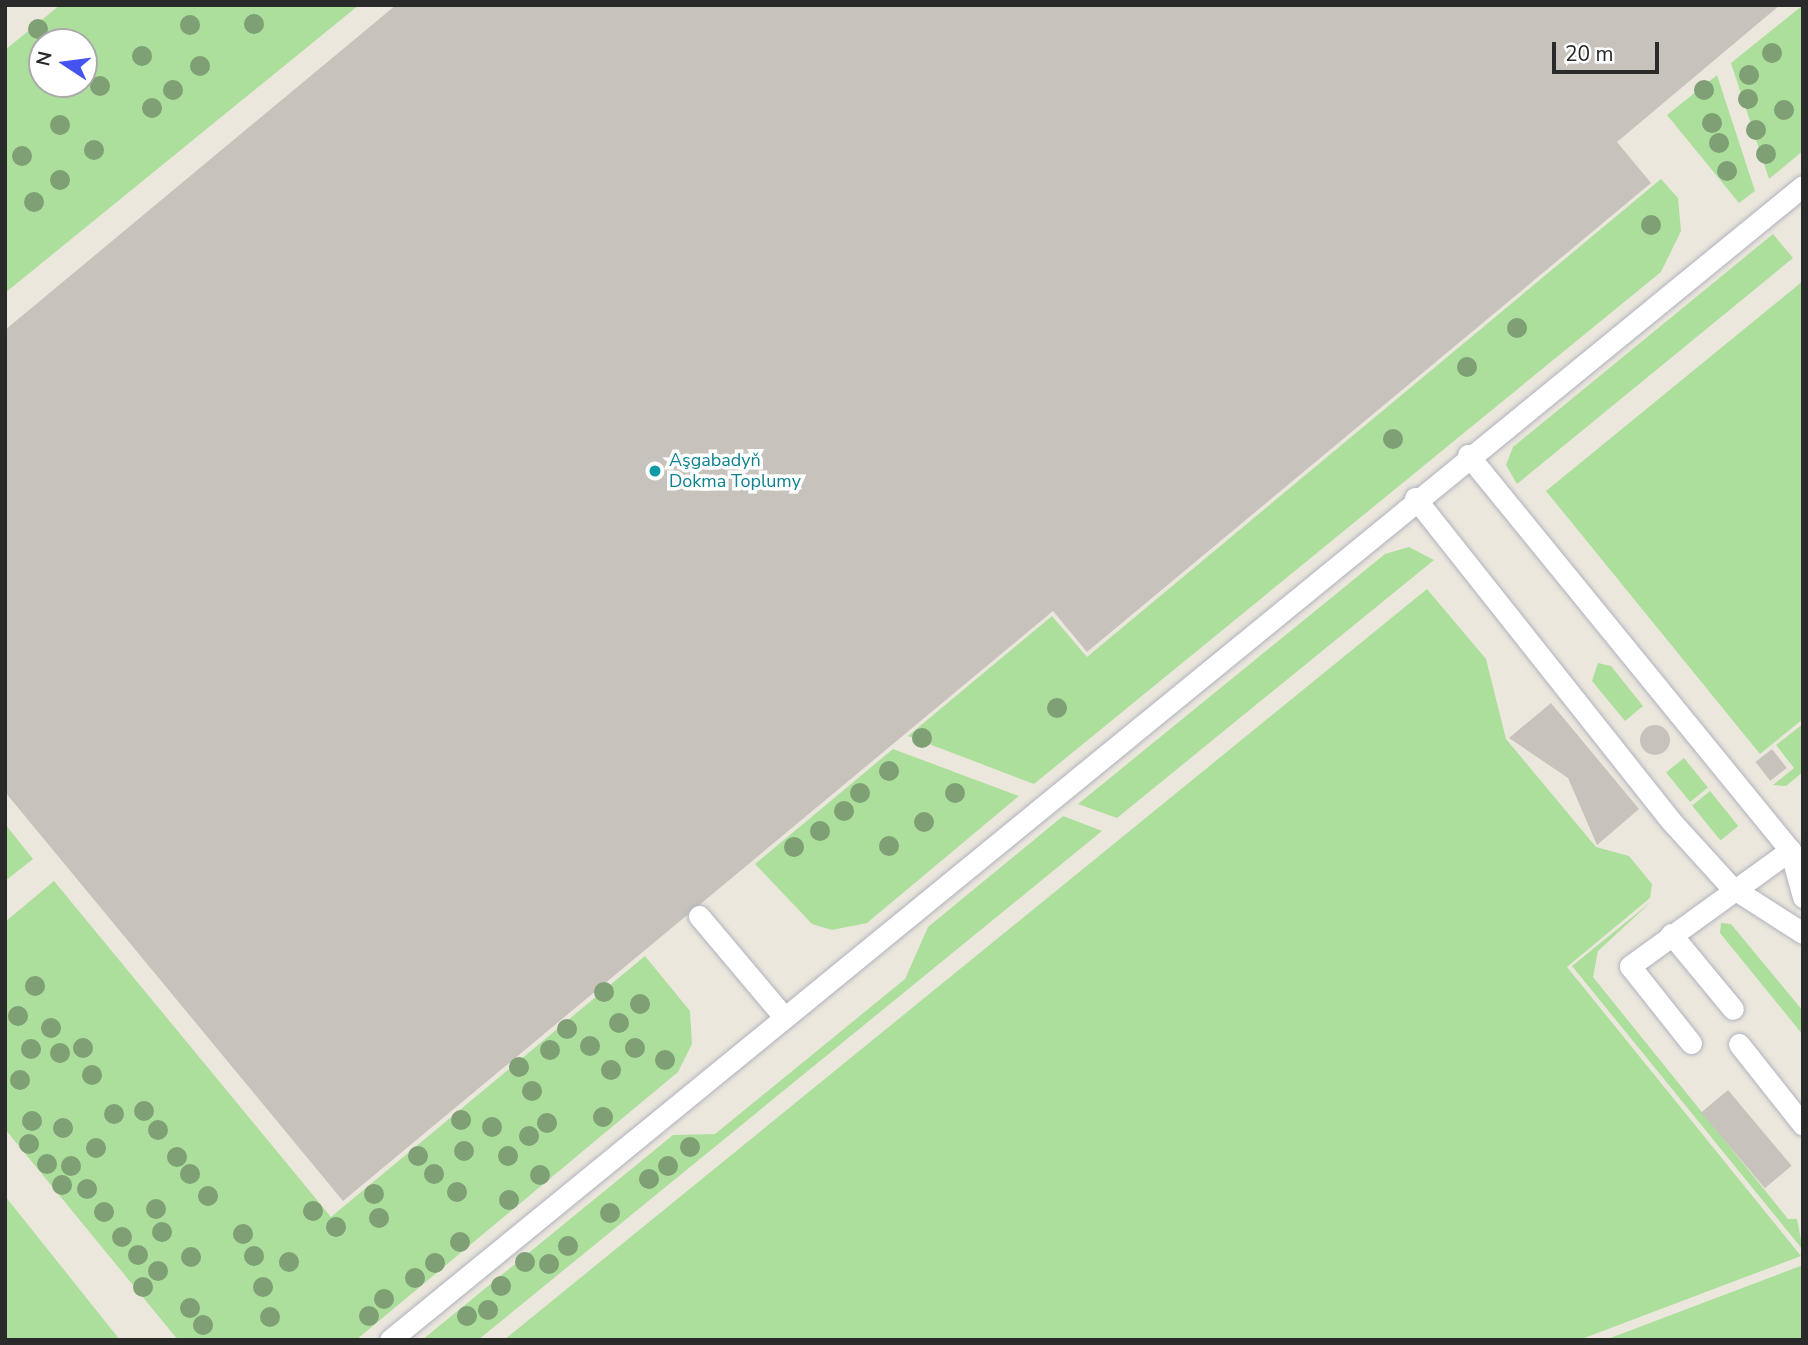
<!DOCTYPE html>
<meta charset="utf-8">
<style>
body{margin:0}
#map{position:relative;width:1808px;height:1345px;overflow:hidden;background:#ece7dd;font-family:"Nunito Sans",sans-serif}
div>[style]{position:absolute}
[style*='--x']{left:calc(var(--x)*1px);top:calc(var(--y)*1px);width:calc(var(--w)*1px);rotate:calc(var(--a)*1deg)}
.green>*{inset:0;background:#acdf9c;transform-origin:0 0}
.building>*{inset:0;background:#c7c3bc;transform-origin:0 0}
.round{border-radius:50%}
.roads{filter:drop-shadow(0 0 2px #b0b2bd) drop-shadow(0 0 2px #b0b2bd)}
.service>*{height:21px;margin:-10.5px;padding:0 10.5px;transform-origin:10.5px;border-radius:10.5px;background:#fff}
.trees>*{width:20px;height:20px;margin:-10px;border-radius:50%;background:#7f9f74}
.dots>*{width:19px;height:19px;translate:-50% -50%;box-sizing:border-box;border:4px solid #fff;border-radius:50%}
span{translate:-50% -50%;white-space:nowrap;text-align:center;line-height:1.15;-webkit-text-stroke:7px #fff;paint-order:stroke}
.culture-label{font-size:18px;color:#0d838f}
.left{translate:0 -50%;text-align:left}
.frame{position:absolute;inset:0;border:7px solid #2a2a2a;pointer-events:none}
.north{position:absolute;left:28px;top:28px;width:70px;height:70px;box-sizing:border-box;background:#fff;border:2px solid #aaa;border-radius:50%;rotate:283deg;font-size:19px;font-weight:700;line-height:28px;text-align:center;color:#2a2a2a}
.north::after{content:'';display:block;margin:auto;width:24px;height:32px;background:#4554f0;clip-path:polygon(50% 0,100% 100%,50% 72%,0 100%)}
.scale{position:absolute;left:1552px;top:42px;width:107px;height:32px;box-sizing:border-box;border:4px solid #2a2a2a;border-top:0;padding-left:9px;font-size:21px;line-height:24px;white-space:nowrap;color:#2a2a2a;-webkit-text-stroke:5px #fff;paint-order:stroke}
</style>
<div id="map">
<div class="green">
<div style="clip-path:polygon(evenodd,60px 5px,359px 5px,5px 293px,5px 50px,60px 5px,42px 42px,84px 42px,84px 84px,42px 84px,42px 42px)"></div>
<div style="clip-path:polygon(1803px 5px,1803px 151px,1769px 179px,1731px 63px)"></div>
<div style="clip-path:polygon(1717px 75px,1755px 191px,1739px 203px,1667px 115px)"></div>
<div style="clip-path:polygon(1661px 179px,1678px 198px,1681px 231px,1661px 272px,1034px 784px,908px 736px,1052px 616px,1087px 657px)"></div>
<div style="clip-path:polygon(1773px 234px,1793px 258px,1517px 484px,1506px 465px,1513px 447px)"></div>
<div style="clip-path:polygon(1803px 281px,1803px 719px,1760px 754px,1546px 491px)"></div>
<div style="clip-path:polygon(1409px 547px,1434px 560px,1117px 818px,1078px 804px,1385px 554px)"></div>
<div style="clip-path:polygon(1427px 589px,1486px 659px,1506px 739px,1596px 847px,1629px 856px,1652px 884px,1650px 898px,1567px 967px,1801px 1256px,1579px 1340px,504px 1340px)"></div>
<div style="clip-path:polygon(1598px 663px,1611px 666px,1643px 706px,1625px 721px,1592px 681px)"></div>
<div style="clip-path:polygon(1803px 724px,1803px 772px,1786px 786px,1773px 785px,1794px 768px,1776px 745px)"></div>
<div style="clip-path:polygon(893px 749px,1019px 796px,867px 923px,832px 930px,812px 924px,755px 864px)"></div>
<div style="left:1684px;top:758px;width:38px;height:23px;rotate:51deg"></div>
<div style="left:1710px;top:791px;width:45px;height:23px;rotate:51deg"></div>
<div style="clip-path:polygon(1063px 816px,1102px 831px,478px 1340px,422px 1340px,673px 1135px,715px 1134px,905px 979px,928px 927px)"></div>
<div style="clip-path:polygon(5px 824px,33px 859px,5px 881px)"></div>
<div style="clip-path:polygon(54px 881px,331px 1217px,645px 956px,690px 1011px,692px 1044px,678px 1072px,356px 1340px,178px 1340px,5px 1129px,5px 922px)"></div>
<div style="clip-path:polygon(1652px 901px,1598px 951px,1593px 977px,1788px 1219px,1797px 1219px,1803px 1250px,1572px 966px)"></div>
<div style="clip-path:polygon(1721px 923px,1731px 924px,1803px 1011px,1803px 1035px,1720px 933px)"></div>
<div style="clip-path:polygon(5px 1196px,120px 1340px,5px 1340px)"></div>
<div style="clip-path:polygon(1803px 1265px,1803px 1340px,1605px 1340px)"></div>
</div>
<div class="building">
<div style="clip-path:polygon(396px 5px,1780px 5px,1617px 142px,1651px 183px,1087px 652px,1053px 611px,343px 1201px,5px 792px,5px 330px)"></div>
<div style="clip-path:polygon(1551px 703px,1639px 809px,1597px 845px,1568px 778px,1509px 738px)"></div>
<div class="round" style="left:1640px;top:725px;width:30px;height:30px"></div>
<div style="left:1772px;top:749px;width:24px;height:21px;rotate:52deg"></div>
<div style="left:1728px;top:1090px;width:99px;height:35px;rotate:50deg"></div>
</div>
<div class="roads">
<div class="service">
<div style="--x:1468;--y:455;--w:510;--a:50.81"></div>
<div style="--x:1790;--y:850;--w:49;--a:74.5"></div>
<div style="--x:1415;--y:498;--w:412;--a:51.6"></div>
<div style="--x:1671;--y:821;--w:89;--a:47.7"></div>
<div style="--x:1731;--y:887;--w:85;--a:32.6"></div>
<div style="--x:699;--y:916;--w:132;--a:49.9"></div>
<div style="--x:1671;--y:934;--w:97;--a:50.4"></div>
<div style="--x:1691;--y:1043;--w:98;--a:-128.4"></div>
<div style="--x:1630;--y:966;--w:198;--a:-35.9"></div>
<div style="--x:1739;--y:1044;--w:103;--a:51.7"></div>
<div style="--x:390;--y:1340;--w:1824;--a:-39.24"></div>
</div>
</div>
<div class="trees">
<div style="left:254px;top:24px"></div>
<div style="left:190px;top:25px"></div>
<div style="left:38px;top:29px"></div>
<div style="left:1772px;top:53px"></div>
<div style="left:142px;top:56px"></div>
<div style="left:200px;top:66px"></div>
<div style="left:1749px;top:75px"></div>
<div style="left:100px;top:86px"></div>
<div style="left:173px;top:90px"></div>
<div style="left:1704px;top:90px"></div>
<div style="left:1748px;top:99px"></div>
<div style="left:152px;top:108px"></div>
<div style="left:1784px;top:110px"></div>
<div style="left:1712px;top:123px"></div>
<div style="left:60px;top:125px"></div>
<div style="left:1756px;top:130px"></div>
<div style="left:1719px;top:143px"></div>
<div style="left:94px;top:150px"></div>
<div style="left:1766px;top:154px"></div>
<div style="left:22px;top:156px"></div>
<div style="left:1727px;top:171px"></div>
<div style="left:60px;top:180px"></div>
<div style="left:34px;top:202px"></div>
<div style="left:1651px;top:225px"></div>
<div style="left:1517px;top:328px"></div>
<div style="left:1467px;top:367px"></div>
<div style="left:1393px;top:439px"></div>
<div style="left:1057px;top:708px"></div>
<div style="left:922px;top:738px"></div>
<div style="left:889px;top:771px"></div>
<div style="left:860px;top:793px"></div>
<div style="left:955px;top:793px"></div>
<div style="left:844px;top:811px"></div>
<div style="left:924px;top:822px"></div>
<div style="left:820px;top:831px"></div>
<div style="left:889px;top:846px"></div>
<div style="left:794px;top:847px"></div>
<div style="left:35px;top:986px"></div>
<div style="left:604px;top:992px"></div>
<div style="left:640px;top:1004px"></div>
<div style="left:18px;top:1016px"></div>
<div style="left:619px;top:1023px"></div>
<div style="left:51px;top:1028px"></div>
<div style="left:567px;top:1029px"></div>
<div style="left:590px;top:1046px"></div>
<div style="left:83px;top:1048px"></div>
<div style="left:635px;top:1048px"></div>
<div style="left:31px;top:1049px"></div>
<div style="left:550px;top:1050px"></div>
<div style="left:60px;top:1053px"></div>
<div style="left:665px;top:1060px"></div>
<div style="left:519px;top:1067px"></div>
<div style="left:611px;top:1070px"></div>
<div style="left:92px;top:1075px"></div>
<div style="left:20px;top:1080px"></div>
<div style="left:532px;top:1091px"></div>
<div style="left:144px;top:1111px"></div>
<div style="left:114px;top:1114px"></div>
<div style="left:603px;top:1117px"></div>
<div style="left:461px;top:1120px"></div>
<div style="left:32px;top:1121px"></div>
<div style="left:547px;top:1123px"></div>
<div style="left:492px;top:1127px"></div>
<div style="left:63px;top:1128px"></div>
<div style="left:158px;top:1130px"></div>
<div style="left:529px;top:1136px"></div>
<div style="left:29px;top:1144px"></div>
<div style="left:690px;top:1147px"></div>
<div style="left:96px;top:1148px"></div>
<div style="left:464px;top:1151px"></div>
<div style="left:418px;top:1156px"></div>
<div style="left:508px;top:1156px"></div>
<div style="left:177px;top:1157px"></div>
<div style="left:47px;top:1164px"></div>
<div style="left:71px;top:1166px"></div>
<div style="left:668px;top:1166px"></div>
<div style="left:190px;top:1174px"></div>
<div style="left:434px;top:1174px"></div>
<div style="left:540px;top:1175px"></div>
<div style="left:649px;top:1179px"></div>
<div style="left:62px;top:1185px"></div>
<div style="left:87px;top:1189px"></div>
<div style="left:457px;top:1192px"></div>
<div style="left:374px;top:1194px"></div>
<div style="left:208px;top:1196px"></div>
<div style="left:509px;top:1200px"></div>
<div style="left:156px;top:1209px"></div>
<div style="left:313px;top:1211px"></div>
<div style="left:104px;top:1212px"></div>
<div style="left:610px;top:1213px"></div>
<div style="left:379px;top:1218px"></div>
<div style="left:336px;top:1227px"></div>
<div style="left:162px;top:1232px"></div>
<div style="left:243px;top:1234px"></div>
<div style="left:122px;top:1237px"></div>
<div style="left:460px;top:1242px"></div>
<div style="left:568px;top:1246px"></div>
<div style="left:138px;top:1255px"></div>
<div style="left:254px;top:1256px"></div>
<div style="left:191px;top:1257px"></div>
<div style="left:289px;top:1262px"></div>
<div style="left:525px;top:1262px"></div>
<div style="left:435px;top:1263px"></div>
<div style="left:549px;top:1264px"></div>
<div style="left:158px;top:1271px"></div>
<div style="left:415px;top:1278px"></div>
<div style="left:501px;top:1286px"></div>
<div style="left:143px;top:1287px"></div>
<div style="left:263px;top:1287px"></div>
<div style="left:384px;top:1299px"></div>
<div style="left:190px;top:1308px"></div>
<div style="left:488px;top:1310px"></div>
<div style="left:369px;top:1316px"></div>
<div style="left:467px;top:1316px"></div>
<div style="left:270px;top:1317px"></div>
<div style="left:203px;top:1325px"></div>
</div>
<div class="dots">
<div style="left:655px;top:471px;background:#0f9aa8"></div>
</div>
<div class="culture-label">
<span class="left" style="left:669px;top:471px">Aşgabadyň<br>Dokma Toplumy</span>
</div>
<div class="frame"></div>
<div class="north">N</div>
<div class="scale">20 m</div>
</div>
